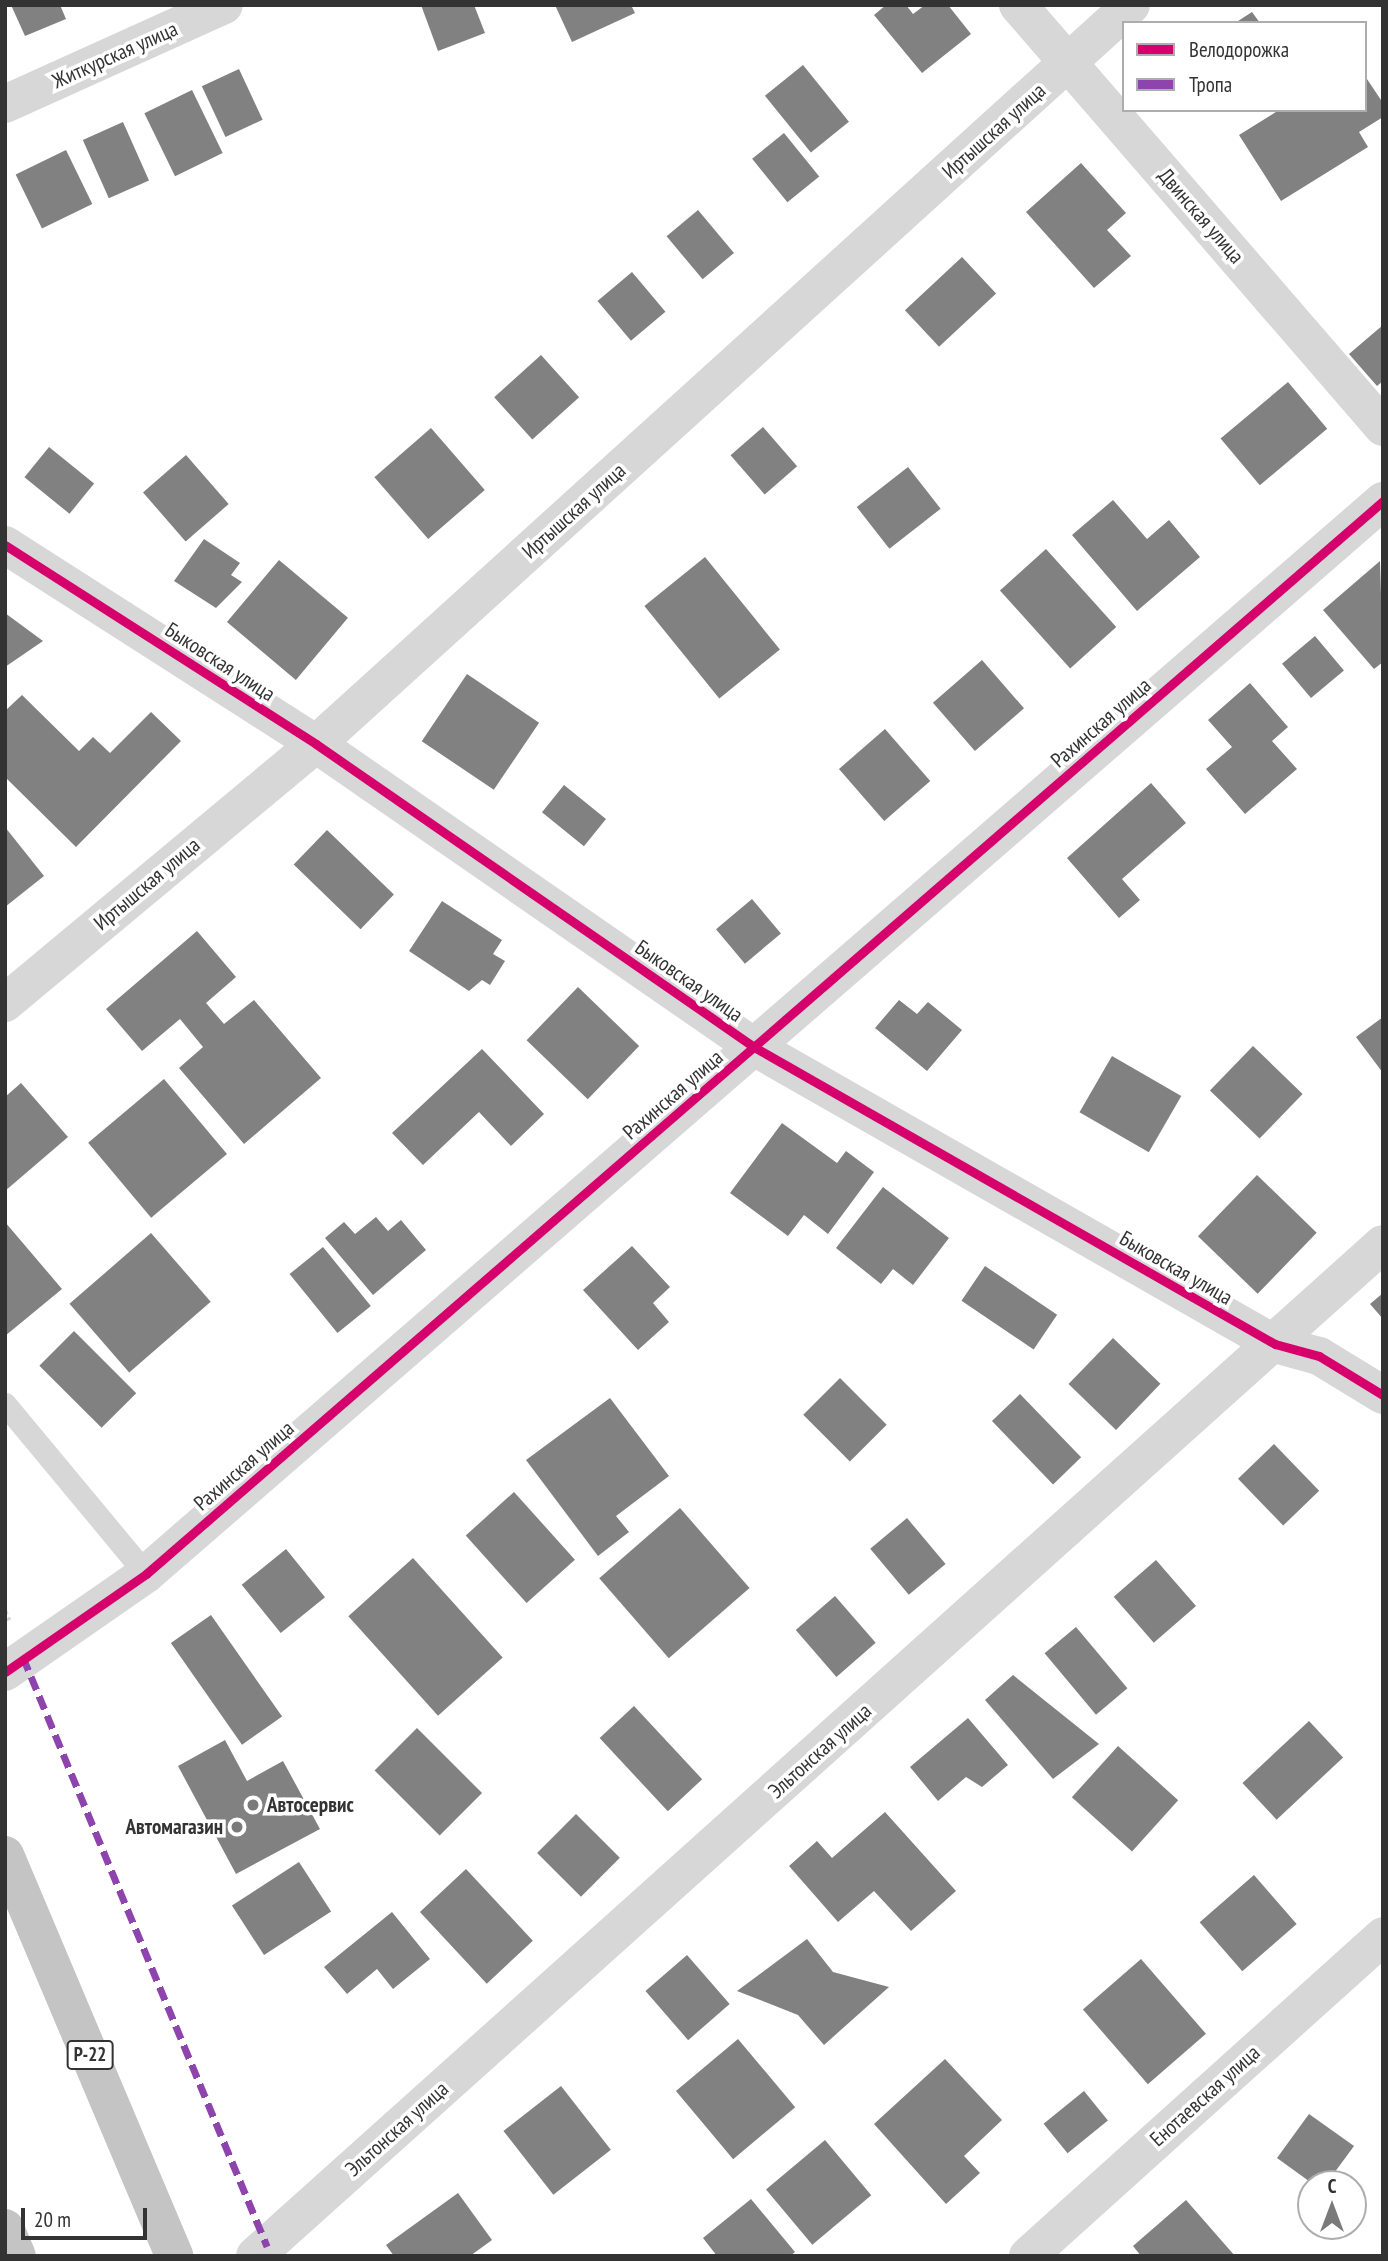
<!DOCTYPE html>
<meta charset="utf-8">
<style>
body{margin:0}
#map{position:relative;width:1388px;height:2261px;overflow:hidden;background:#fff;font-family:"PT Sans Narrow",sans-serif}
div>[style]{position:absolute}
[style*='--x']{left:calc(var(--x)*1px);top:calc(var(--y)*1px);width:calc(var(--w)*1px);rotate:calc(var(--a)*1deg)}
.building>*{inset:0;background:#818181;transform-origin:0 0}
.path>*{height:4.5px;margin-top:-2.25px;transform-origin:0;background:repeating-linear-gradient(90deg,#d6d6d6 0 3.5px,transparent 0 7px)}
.lane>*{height:23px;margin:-11.5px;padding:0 11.5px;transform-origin:11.5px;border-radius:11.5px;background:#d7d7d7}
.street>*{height:38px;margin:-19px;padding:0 19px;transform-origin:19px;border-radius:19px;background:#d7d7d7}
.highway>*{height:38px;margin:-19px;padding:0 19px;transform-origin:19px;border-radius:19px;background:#c4c4c4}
.tram>*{height:2px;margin:-1px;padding:0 1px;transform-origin:1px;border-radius:1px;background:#bebebe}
.quiet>*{height:7px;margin-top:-3.5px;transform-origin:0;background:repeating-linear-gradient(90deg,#8e44ad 0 14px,transparent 0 21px)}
.cycleway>*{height:9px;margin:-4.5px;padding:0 4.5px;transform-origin:4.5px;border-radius:4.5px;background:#d6006c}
.dots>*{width:19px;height:19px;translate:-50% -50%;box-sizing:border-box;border:4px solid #fff;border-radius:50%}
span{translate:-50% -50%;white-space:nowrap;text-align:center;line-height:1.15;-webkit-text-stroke:7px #fff;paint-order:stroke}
.shield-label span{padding:2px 5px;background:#fff;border:2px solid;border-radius:5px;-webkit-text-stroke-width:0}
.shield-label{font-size:19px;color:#333;font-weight:700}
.street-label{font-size:21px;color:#333}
.poi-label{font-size:21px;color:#333;font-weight:700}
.left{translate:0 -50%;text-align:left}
.right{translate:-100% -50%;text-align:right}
.frame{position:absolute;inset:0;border:7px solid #333;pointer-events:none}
.legend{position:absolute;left:1122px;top:21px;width:245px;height:91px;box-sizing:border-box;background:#fff;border:2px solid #adadad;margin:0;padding:9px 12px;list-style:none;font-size:21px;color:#333}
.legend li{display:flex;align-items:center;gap:14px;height:35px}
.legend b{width:35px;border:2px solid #adadad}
.north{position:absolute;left:1297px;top:2170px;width:70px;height:70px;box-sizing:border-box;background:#fff;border:2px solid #adadad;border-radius:50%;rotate:0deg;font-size:19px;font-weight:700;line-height:28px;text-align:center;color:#333}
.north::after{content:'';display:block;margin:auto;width:24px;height:32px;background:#7a7a7a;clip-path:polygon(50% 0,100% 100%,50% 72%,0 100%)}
.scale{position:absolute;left:21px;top:2208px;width:126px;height:32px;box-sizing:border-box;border:4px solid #333;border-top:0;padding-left:9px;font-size:21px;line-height:24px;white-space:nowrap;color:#333;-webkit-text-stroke:5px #fff;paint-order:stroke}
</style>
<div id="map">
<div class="building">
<div style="clip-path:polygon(11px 5px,60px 5px,66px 19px,25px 36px)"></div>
<div style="clip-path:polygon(421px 5px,474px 5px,485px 33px,438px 51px)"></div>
<div style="clip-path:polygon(555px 5px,631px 5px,635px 13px,572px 42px)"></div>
<div style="clip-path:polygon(886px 5px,906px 5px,913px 14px,925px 5px,948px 5px,971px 34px,922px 73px,874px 15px)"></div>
<div style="clip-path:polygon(1252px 12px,1260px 23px,1235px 23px)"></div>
<div style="left:803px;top:65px;width:73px;height:49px;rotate:51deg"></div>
<div style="left:239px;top:69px;width:56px;height:41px;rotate:65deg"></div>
<div style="clip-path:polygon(1365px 76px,1383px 103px,1383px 117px,1359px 132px,1368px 147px,1281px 201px,1239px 135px,1279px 110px,1365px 110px)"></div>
<div style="left:192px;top:90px;width:70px;height:53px;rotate:64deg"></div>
<div style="left:123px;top:122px;width:64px;height:44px;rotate:66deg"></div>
<div style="left:784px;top:133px;width:56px;height:41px;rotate:51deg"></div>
<div style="left:66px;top:150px;width:60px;height:56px;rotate:64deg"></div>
<div style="clip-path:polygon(1081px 163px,1126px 213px,1107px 230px,1131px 256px,1094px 288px,1026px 212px)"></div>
<div style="left:698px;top:210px;width:56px;height:41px;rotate:50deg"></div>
<div style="left:962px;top:257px;width:50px;height:78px;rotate:47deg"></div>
<div style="left:632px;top:272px;width:52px;height:45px;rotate:50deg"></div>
<div style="clip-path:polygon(1383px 325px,1383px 381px,1377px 386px,1349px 354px)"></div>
<div style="left:541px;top:355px;width:57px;height:63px;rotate:48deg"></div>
<div style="left:1288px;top:382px;width:61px;height:88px;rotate:50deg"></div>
<div style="left:763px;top:427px;width:52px;height:43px;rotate:49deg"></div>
<div style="left:431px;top:428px;width:82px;height:75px;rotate:49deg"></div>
<div style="left:49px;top:447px;width:58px;height:39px;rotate:39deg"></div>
<div style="left:186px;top:455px;width:65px;height:57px;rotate:49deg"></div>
<div style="left:908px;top:467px;width:53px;height:65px;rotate:52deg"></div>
<div style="clip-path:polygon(1113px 500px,1147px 539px,1169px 520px,1200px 557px,1137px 611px,1072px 535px)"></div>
<div style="clip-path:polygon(204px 539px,240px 563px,231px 575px,242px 582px,216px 608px,174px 581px)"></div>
<div style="left:1046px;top:549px;width:105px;height:62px;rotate:48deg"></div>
<div style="left:705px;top:557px;width:119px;height:78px;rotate:51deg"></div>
<div style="left:279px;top:560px;width:90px;height:81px;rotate:40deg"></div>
<div style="clip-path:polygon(1380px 561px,1383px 662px,1374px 669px,1323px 610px)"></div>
<div style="clip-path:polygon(5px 613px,43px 641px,5px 667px)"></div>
<div style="left:1315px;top:636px;width:45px;height:43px;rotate:50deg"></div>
<div style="left:982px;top:660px;width:64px;height:65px;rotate:49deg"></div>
<div style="left:467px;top:674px;width:87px;height:81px;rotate:34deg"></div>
<div style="clip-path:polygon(1250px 683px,1288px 727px,1272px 741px,1297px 769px,1245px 814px,1206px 769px,1232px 747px,1208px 720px)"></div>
<div style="clip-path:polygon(22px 695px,79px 751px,93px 737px,110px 753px,151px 712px,181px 741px,76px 847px,5px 777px,5px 711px)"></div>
<div style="left:885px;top:729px;width:69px;height:61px;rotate:49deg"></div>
<div style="clip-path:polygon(1151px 783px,1186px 823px,1122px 879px,1140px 900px,1119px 918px,1067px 858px)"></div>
<div style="left:564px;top:785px;width:54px;height:35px;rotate:39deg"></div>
<div style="clip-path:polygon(5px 827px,44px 876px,5px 907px)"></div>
<div style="left:327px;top:830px;width:93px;height:48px;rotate:44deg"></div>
<div style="left:752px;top:899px;width:45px;height:47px;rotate:50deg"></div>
<div style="clip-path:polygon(442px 901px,502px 940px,493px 954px,505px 961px,490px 985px,482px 980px,469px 991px,409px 951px)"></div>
<div style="clip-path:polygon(197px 931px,236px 977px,206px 1003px,224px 1024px,254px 1000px,321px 1078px,244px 1144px,179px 1068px,203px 1047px,180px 1019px,142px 1051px,106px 1009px)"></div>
<div style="left:578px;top:987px;width:85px;height:74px;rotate:44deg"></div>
<div style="clip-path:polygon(899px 1000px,917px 1014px,928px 1002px,962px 1030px,927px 1071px,875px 1028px)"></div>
<div style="clip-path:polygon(1383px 1017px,1383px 1073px,1356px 1037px)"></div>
<div style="left:1253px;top:1046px;width:69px;height:62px;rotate:44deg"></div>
<div style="clip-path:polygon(482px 1049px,544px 1114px,511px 1146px,479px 1112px,423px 1165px,392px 1133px)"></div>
<div style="left:1112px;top:1056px;width:80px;height:65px;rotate:30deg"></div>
<div style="left:164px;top:1079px;width:98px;height:99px;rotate:50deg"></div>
<div style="clip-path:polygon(21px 1083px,68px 1137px,5px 1191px,5px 1097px)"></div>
<div style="clip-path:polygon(782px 1123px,837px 1163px,846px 1151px,874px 1172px,828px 1234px,804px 1215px,788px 1236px,730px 1193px)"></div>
<div style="left:1257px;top:1175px;width:83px;height:85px;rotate:44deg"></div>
<div style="clip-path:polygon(883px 1187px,949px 1238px,913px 1285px,893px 1269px,881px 1284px,836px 1248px)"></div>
<div style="clip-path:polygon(376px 1217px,388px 1231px,401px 1220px,426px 1250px,373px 1295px,325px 1238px,344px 1222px,355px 1234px)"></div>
<div style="clip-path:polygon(5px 1222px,62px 1289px,5px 1336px)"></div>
<div style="left:151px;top:1233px;width:91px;height:108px;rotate:49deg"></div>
<div style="clip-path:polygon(632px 1246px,670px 1287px,653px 1303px,669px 1322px,638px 1350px,583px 1290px)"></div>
<div style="left:323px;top:1247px;width:76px;height:43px;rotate:51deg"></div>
<div style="left:985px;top:1266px;width:87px;height:42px;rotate:34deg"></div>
<div style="clip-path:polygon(1383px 1293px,1383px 1319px,1370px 1304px)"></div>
<div style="left:74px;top:1331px;width:88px;height:49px;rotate:45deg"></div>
<div style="left:1113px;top:1338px;width:66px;height:64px;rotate:44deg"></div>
<div style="left:840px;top:1378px;width:66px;height:52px;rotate:45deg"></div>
<div style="left:1020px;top:1394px;width:88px;height:39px;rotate:46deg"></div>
<div style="clip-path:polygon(610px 1398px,669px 1476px,616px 1516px,629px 1532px,598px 1556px,526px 1460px)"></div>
<div style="left:1274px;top:1444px;width:65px;height:50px;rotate:46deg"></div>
<div style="left:514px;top:1492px;width:91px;height:65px;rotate:48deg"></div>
<div style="left:680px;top:1508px;width:106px;height:107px;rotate:49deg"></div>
<div style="left:907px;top:1518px;width:60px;height:48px;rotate:50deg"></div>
<div style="left:286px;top:1549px;width:62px;height:57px;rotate:51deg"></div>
<div style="left:413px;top:1558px;width:134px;height:87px;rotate:48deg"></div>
<div style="left:1156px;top:1560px;width:61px;height:56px;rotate:49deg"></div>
<div style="left:835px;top:1596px;width:62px;height:52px;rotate:49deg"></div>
<div style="left:211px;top:1615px;width:124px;height:49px;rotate:55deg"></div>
<div style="left:1076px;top:1627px;width:80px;height:41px;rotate:50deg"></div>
<div style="clip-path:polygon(1013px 1675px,1099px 1744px,1053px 1779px,985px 1700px)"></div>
<div style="left:634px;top:1706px;width:100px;height:47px;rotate:47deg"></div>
<div style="clip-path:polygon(968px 1718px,1008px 1765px,982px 1787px,966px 1777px,938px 1801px,910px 1767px)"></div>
<div style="left:1309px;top:1721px;width:50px;height:91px;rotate:47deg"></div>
<div style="left:417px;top:1728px;width:92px;height:60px;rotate:45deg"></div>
<div style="clip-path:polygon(225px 1740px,247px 1781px,283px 1761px,320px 1829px,236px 1874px,178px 1766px)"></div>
<div style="left:1118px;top:1746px;width:81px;height:69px;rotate:42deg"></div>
<div style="clip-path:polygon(885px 1812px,956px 1891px,911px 1931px,874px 1891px,838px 1922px,789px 1866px,817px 1841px,832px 1858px)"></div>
<div style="left:576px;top:1814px;width:62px;height:55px;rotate:45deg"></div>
<div style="left:299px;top:1862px;width:59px;height:80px;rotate:57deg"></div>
<div style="left:466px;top:1869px;width:98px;height:63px;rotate:47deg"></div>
<div style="left:1254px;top:1875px;width:65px;height:72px;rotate:49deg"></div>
<div style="clip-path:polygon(392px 1912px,430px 1959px,393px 1989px,377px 1969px,347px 1994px,324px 1967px)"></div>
<div style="clip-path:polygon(807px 1939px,833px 1972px,889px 1987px,824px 2045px,798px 2015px,737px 1991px)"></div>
<div style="left:687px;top:1955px;width:65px;height:55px;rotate:49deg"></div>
<div style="left:1141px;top:1959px;width:99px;height:77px;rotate:49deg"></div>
<div style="left:738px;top:2039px;width:89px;height:81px;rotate:50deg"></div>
<div style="clip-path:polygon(945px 2059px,1002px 2120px,964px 2156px,980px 2173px,946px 2204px,874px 2124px)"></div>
<div style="left:561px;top:2086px;width:81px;height:73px;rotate:52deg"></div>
<div style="left:1084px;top:2091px;width:38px;height:52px;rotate:51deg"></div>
<div style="clip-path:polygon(1309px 2114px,1354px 2146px,1326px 2184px,1313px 2184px,1277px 2158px)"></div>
<div style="left:825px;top:2140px;width:72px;height:77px;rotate:50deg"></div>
<div style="clip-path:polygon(458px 2193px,492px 2240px,470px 2256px,394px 2256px,386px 2245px)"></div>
<div style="clip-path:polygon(751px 2199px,795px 2252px,790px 2256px,717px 2256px,703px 2238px)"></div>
<div style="clip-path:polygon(1186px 2200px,1235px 2256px,1141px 2256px,1133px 2246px)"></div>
</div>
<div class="path">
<div style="--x:5;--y:1611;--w:10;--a:66"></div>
</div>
<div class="lane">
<div style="--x:5;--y:1404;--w:221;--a:50.3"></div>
</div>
<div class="street">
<div style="--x:1018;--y:5;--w:558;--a:49.14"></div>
<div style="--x:5;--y:104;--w:240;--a:-24.3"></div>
<div style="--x:5;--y:545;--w:369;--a:32.6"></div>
<div style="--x:316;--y:744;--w:533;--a:34.67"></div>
<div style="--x:754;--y:1047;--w:600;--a:29.69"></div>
<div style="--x:1275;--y:1344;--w:46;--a:15.3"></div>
<div style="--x:1319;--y:1356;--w:75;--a:31.4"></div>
<div style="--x:5;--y:1003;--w:405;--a:-39.8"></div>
<div style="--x:316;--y:744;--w:1100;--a:-42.2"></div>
<div style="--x:5;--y:1672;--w:172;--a:-34.8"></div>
<div style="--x:146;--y:1574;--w:1638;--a:-40.94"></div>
<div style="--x:255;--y:2256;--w:1515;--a:-41.9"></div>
<div style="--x:1028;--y:2256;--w:478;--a:-42"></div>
</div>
<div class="highway">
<div style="--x:5;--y:1855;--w:435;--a:67.1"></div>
<div style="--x:5;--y:2228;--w:30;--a:67"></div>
</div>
<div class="tram">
<div style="--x:1381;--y:5;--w:4;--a:63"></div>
</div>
<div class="quiet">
<div style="--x:23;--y:1657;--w:638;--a:67.5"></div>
</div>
<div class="cycleway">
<div style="--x:5;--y:545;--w:369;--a:32.6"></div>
<div style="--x:316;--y:744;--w:533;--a:34.67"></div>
<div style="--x:754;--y:1047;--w:600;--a:29.69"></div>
<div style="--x:1275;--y:1344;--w:46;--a:15.3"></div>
<div style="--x:1319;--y:1356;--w:75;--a:31.4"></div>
<div style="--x:5;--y:1672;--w:172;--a:-34.8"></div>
<div style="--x:146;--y:1574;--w:1638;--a:-40.94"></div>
</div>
<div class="dots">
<div style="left:253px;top:1805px;background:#7a7a7a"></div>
<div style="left:237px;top:1827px;background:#7a7a7a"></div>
</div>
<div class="shield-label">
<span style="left:90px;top:2055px">Р-22</span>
</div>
<div class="street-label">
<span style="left:115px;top:55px;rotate:-24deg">Житкурская улица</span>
<span style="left:994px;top:131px;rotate:-42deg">Иртышская улица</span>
<span style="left:1201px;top:216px;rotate:49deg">Двинская улица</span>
<span style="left:574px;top:511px;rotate:-42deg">Иртышская улица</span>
<span style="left:220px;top:662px;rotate:33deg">Быковская улица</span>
<span style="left:1101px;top:723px;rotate:-41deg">Рахинская улица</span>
<span style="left:147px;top:884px;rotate:-40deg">Иртышская улица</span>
<span style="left:689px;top:981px;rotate:35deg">Быковская улица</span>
<span style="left:673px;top:1095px;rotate:-41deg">Рахинская улица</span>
<span style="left:1176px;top:1268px;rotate:30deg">Быковская улица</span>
<span style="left:244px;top:1466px;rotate:-41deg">Рахинская улица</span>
<span style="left:820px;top:1751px;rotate:-42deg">Эльтонская улица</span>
<span style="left:1205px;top:2096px;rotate:-42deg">Енотаевская улица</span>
<span style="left:397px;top:2129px;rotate:-42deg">Эльтонская улица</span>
</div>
<div class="poi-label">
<span class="left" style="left:267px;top:1805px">Автосервис</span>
<span class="right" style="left:223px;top:1827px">Автомагазин</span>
</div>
<div class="frame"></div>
<ul class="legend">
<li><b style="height:9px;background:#d6006c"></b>Велодорожка</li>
<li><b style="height:9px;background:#8e44ad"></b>Тропа</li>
</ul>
<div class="north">С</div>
<div class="scale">20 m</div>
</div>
